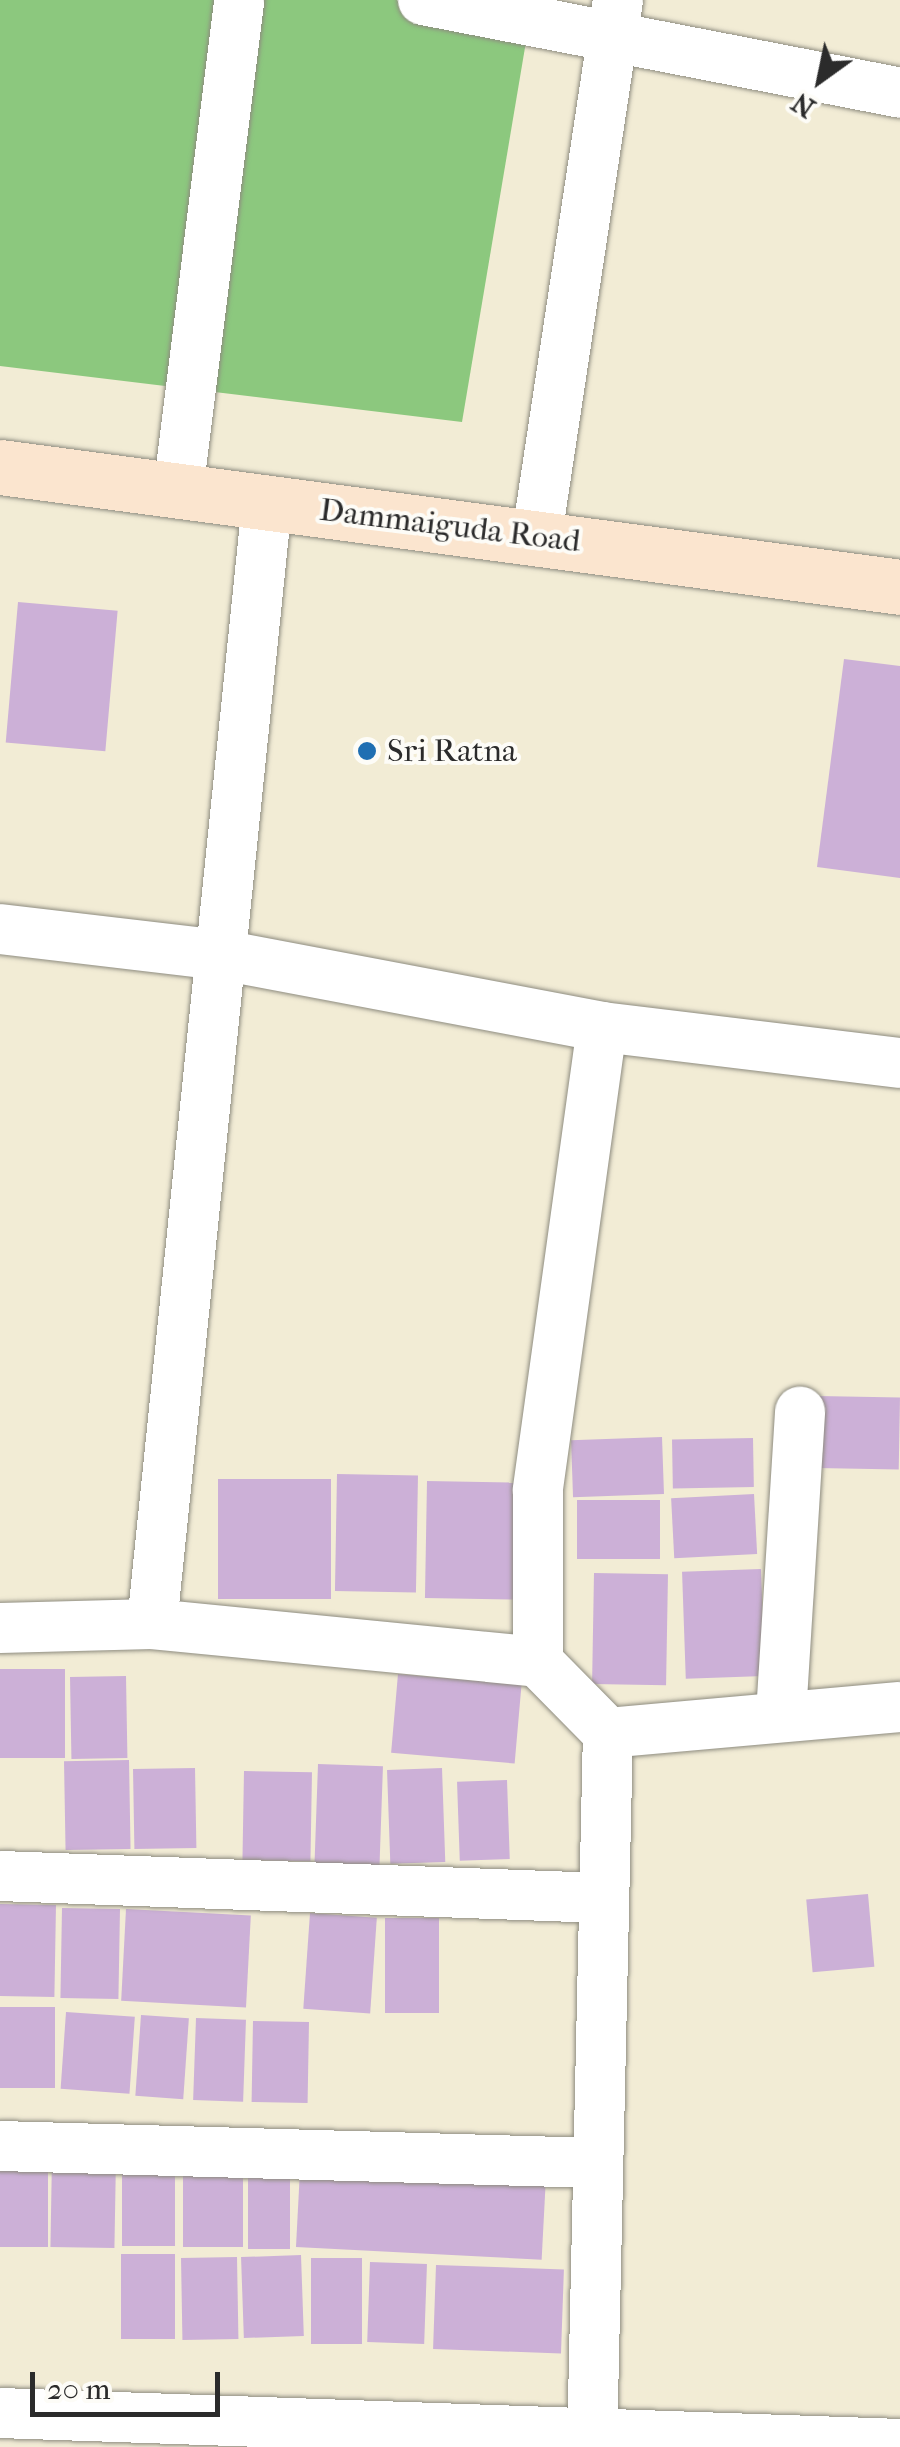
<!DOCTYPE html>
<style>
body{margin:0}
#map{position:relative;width:900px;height:2447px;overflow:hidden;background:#f2ecd5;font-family:"IM FELL French Canon",serif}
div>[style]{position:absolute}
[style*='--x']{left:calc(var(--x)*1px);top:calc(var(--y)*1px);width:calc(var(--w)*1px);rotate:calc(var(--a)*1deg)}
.green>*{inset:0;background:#8cc87e}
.building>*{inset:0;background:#ccb0d7;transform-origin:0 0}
.roads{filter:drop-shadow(0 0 2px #8e8c80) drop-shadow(0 0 2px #8e8c80)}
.street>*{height:50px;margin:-25px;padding:0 25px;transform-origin:25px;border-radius:25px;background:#fff}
.secondary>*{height:55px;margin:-27.5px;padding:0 27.5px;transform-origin:27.5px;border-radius:27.5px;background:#fbe5cf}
.dots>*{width:28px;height:28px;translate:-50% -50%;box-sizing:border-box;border:5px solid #fdfcf7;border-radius:50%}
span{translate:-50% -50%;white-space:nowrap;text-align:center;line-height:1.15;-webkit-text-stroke:8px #fdfcf7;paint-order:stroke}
.street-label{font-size:32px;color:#2b2b2b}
.poi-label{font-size:32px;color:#2b2b2b}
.left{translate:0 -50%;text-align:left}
.north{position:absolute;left:770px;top:30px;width:100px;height:100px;-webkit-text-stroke:8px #fdfcf7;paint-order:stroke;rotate:213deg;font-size:28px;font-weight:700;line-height:40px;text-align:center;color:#2b2b2b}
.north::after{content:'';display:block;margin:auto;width:35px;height:45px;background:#2b2b2b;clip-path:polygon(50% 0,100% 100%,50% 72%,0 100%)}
.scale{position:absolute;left:30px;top:2372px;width:190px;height:45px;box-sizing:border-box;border:5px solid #2b2b2b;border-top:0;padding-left:12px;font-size:30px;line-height:35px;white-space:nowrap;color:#2b2b2b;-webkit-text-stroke:8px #fdfcf7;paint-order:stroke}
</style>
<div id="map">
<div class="green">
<div style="clip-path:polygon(0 0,533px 0,462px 422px,0 366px)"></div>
</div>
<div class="building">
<div style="left:18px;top:602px;width:100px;height:141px;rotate:5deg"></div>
<div style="clip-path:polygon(844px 659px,900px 666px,900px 878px,817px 867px)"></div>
<div style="left:818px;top:1396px;width:82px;height:72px;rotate:1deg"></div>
<div style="left:662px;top:1437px;width:57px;height:91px;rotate:88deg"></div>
<div style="left:753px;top:1438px;width:49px;height:81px;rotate:89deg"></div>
<div style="left:337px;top:1474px;width:81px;height:117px;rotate:1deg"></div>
<div style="left:331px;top:1479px;width:120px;height:113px;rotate:90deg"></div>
<div style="left:427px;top:1481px;width:88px;height:117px;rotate:1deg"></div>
<div style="left:754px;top:1494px;width:60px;height:83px;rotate:87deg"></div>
<div style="left:660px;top:1500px;width:59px;height:83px;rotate:90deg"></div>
<div style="left:761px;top:1569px;width:107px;height:79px;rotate:88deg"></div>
<div style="left:594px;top:1573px;width:74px;height:111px;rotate:1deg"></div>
<div style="left:0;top:1669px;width:65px;height:89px"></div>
<div style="left:398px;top:1674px;width:124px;height:79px;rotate:5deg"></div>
<div style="left:126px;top:1676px;width:82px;height:56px;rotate:89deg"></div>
<div style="left:129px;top:1760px;width:89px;height:65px;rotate:89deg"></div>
<div style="left:318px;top:1764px;width:65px;height:100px;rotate:2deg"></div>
<div style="left:195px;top:1768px;width:80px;height:62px;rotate:89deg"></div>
<div style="left:442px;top:1768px;width:94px;height:55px;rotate:88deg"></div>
<div style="left:244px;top:1771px;width:68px;height:89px;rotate:1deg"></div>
<div style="left:507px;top:1780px;width:79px;height:50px;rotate:88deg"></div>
<div style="left:868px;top:1894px;width:73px;height:62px;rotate:85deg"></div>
<div style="left:0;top:1904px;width:56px;height:92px;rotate:1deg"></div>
<div style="left:62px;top:1908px;width:58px;height:90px;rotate:1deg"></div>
<div style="left:126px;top:1909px;width:125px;height:92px;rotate:3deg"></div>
<div style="left:310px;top:1913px;width:67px;height:96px;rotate:4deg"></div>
<div style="left:385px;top:1918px;width:54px;height:95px"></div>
<div style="left:0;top:2007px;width:55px;height:81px"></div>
<div style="left:66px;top:2012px;width:69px;height:77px;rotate:4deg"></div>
<div style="left:141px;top:2015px;width:48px;height:81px;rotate:4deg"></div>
<div style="left:196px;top:2018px;width:50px;height:82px;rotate:2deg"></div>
<div style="left:253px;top:2021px;width:56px;height:81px;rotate:1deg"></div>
<div style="left:0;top:2157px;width:48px;height:90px"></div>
<div style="left:52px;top:2157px;width:64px;height:90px;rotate:1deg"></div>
<div style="left:122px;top:2161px;width:53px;height:85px"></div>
<div style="left:183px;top:2166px;width:60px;height:81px"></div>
<div style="left:248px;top:2170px;width:42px;height:79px"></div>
<div style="left:300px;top:2170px;width:246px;height:77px;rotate:3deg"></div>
<div style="left:121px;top:2254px;width:54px;height:85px"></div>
<div style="left:301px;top:2255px;width:81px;height:60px;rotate:88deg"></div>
<div style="left:237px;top:2257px;width:82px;height:56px;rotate:89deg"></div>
<div style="left:311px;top:2258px;width:51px;height:86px"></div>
<div style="left:370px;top:2262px;width:57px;height:80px;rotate:2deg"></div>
<div style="left:436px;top:2265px;width:128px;height:84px;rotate:2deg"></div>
</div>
<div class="roads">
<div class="street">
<div style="--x:423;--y:0;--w:486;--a:11"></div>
<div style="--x:178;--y:492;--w:496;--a:-82.9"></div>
<div style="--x:537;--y:535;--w:541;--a:-81.39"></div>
<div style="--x:0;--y:929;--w:224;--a:6.7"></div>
<div style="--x:222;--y:955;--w:387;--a:10.7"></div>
<div style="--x:602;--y:1027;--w:300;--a:6.9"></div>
<div style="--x:602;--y:1027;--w:468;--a:97.9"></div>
<div style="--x:538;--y:1491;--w:171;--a:90"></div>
<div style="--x:538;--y:1662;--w:100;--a:45.4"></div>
<div style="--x:152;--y:1624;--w:1127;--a:-84.14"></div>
<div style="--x:0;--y:1628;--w:152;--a:-1.5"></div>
<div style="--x:152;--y:1624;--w:388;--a:5.6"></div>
<div style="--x:781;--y:1715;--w:304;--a:-86.4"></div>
<div style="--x:0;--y:1876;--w:602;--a:2.09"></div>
<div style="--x:0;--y:2146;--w:598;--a:1.63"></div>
<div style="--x:0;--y:2413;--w:901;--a:1.97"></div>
<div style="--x:592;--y:2447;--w:714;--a:-88.72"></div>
<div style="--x:608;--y:1733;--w:293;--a:-5.1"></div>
</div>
<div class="secondary">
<div style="--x:0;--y:467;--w:908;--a:7.59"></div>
</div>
</div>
<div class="dots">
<div style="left:367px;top:751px;background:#1f6fb2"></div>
</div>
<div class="street-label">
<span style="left:450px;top:526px;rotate:7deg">Dammaiguda Road</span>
</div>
<div class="poi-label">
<span class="left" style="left:387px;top:751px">Sri Ratna</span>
</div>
<div class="north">N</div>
<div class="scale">20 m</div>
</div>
